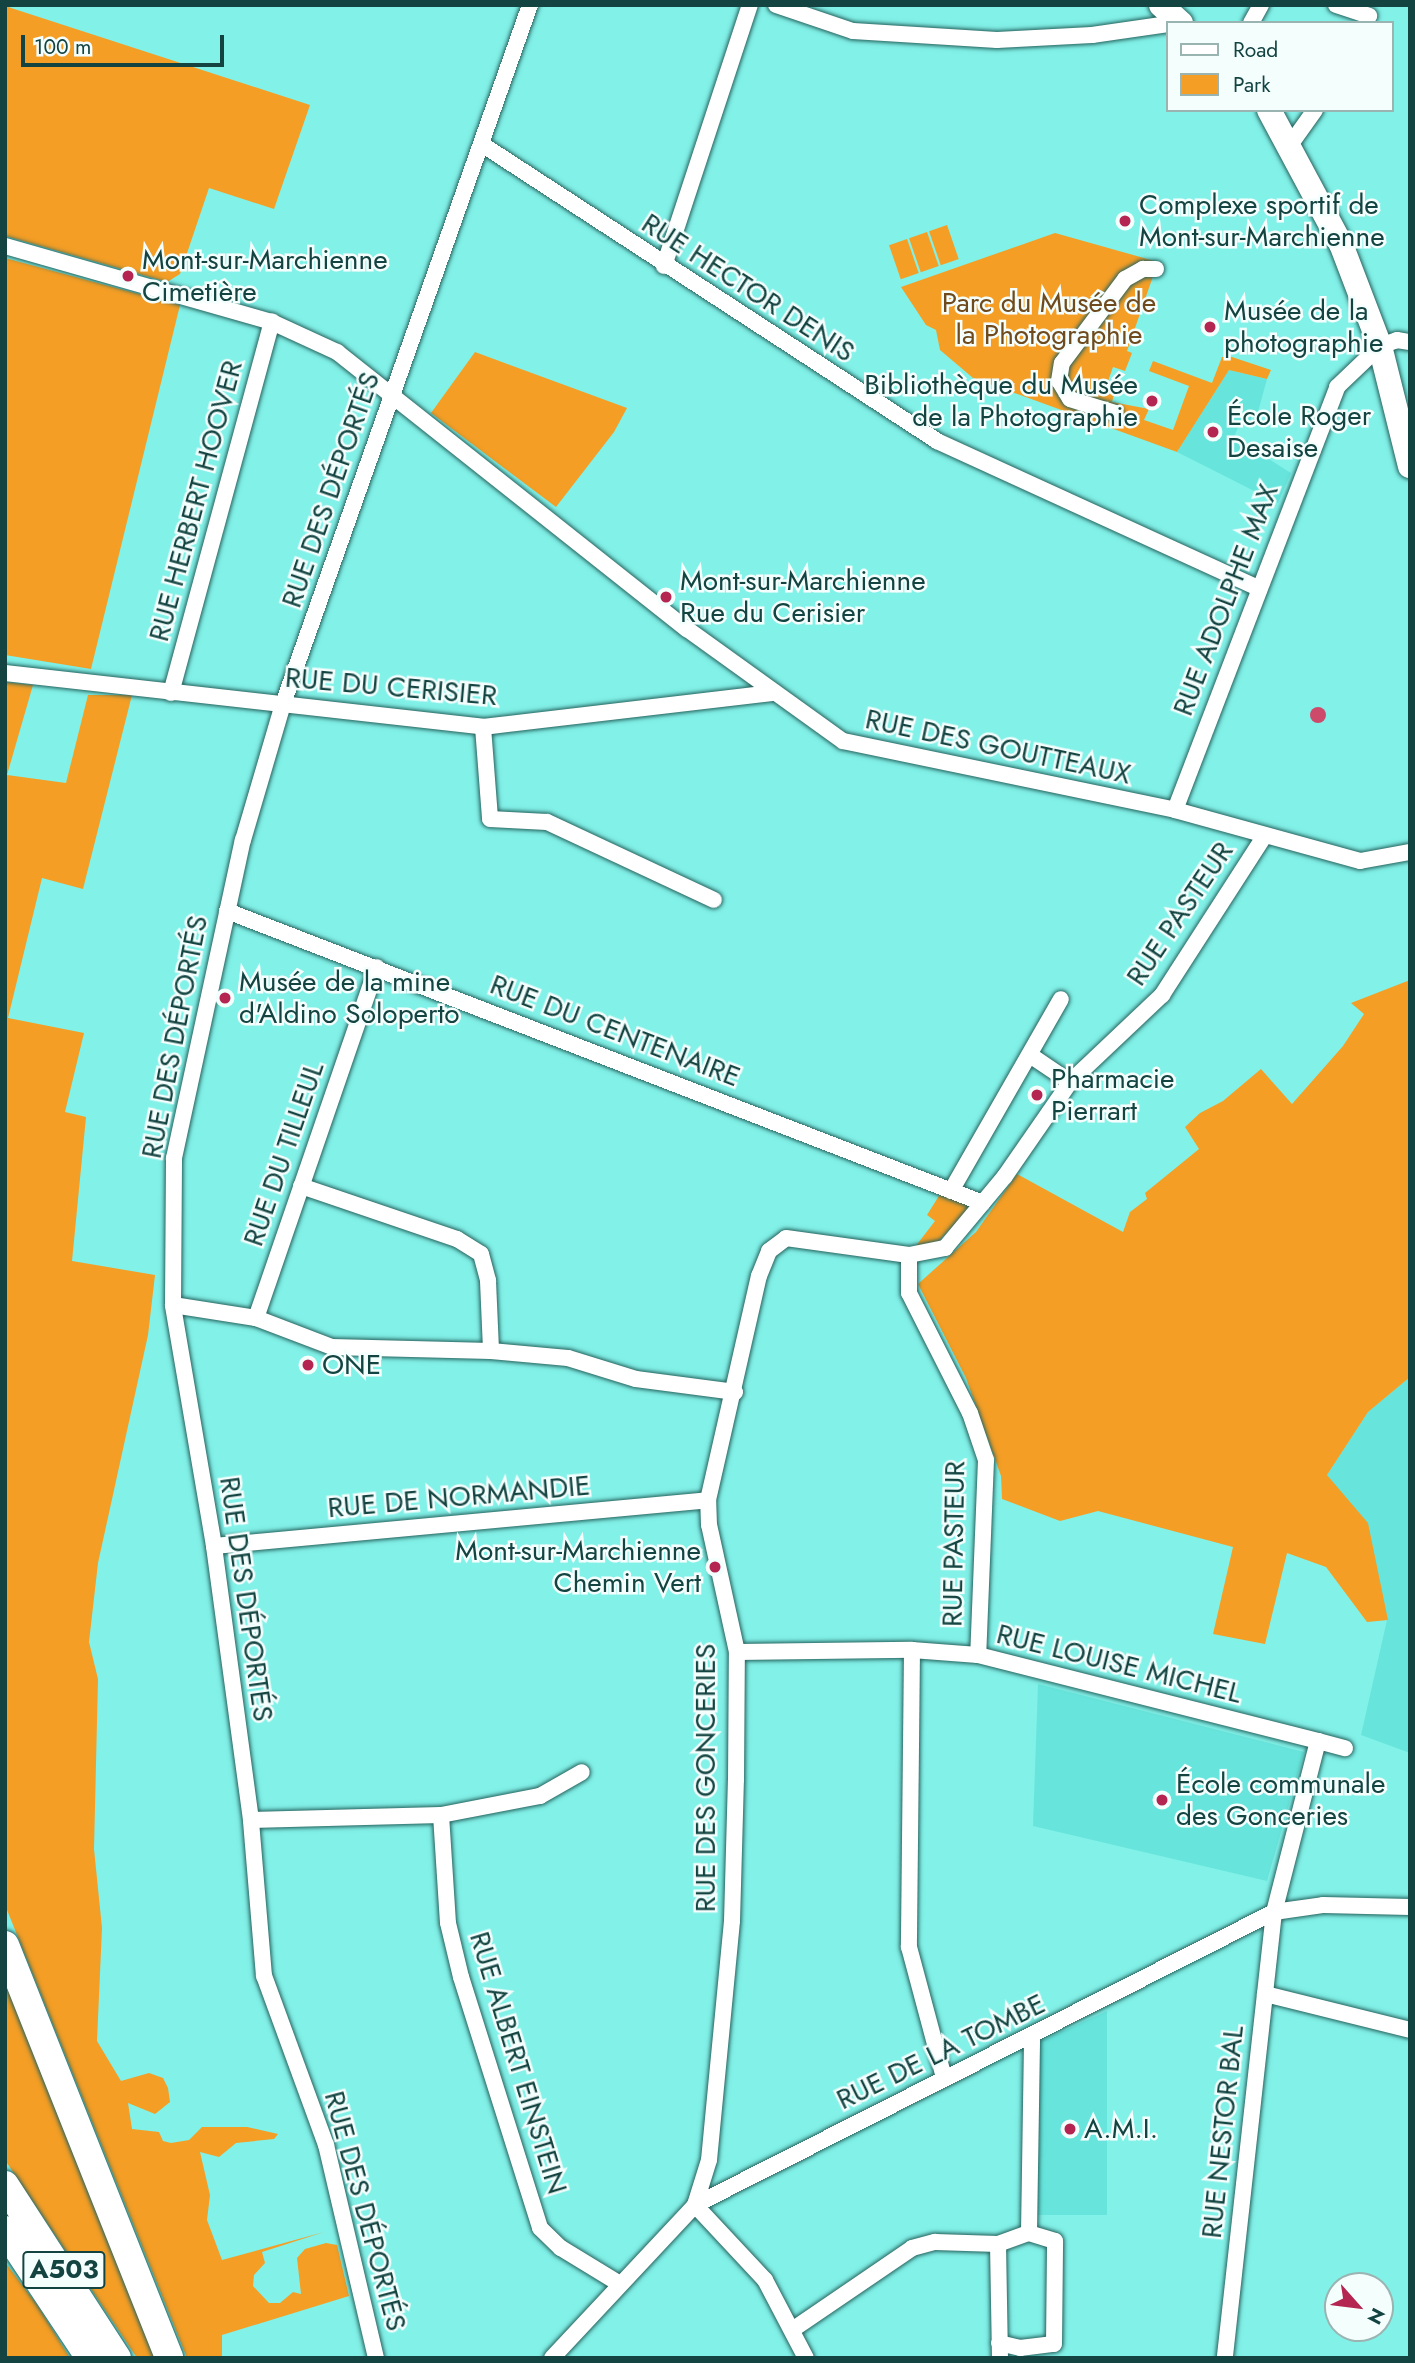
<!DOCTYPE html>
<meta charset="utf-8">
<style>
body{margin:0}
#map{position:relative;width:1415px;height:2363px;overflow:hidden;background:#82f1e8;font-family:Jost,sans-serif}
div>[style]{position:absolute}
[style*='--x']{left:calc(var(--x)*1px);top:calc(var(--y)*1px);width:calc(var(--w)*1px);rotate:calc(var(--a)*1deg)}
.built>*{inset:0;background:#67e5dc}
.green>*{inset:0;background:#f49e25;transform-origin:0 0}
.water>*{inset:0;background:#ce4a6b}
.round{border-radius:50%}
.roads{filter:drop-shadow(0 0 2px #26625e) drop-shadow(0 0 2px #26625e)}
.street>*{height:16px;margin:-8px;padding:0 8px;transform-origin:8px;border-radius:8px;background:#fff}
.primary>*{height:24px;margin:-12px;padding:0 12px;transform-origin:12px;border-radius:12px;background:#fff}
.highway>*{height:28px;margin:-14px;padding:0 14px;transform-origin:14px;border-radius:14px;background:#fff}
.dots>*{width:19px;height:19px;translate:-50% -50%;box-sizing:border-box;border:4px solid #f4fefd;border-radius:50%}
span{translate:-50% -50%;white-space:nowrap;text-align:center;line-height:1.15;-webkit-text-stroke:5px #f4fefd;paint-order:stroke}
.shield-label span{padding:2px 5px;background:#f4fefd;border:2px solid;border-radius:5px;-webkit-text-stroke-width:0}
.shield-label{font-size:26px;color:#134441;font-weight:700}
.poi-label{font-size:28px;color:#134441}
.left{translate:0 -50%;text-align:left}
.right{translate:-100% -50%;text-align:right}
.street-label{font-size:28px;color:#134441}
.park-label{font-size:28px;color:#6f4a1c}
.frame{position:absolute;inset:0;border:7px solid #134441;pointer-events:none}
.legend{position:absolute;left:1166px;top:21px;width:228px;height:91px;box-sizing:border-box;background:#f4fefd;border:2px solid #9ab4b2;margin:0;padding:9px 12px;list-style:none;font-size:21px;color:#134441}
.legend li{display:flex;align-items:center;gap:14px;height:35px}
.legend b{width:35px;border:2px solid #9ab4b2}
.north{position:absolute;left:1324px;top:2272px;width:70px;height:70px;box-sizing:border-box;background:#f4fefd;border:2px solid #9ab4b2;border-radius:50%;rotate:118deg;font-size:19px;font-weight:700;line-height:28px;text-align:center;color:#134441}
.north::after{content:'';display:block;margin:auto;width:24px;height:32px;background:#b52551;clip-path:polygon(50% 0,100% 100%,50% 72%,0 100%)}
.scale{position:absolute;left:21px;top:35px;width:203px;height:32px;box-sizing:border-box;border:4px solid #134441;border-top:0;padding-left:9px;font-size:21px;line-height:24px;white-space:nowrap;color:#134441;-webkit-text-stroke:5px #f4fefd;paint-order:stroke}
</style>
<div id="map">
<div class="built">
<div style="clip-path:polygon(1229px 370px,1267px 379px,1258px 412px,1253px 410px,1249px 427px,1242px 424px,1242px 418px,1234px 437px,1291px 473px,1278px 503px,1177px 452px)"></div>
<div style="clip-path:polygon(1410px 1377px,1410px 1753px,1361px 1735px,1387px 1620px,1327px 1475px,1368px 1412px)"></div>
<div style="clip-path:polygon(1038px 1684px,1304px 1752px,1267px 1881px,1033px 1826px)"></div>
<div style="clip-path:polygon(1107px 2011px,1107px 2215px,1030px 2215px,1037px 2043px)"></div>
</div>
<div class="green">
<div style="clip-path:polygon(5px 6px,310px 105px,274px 209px,209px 188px,180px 274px,167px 282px,5px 236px)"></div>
<div style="left:947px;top:225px;width:36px;height:19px;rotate:71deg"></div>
<div style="left:927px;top:232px;width:36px;height:19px;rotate:71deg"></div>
<div style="clip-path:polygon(1055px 233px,1158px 262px,1127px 351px,1132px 353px,1125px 371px,1113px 367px,1106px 387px,1115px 391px,1112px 402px,1149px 409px,1144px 420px,1173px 430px,1189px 386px,1149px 371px,1153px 361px,1212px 383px,1222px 357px,1232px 357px,1271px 370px,1267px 379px,1229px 370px,1177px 452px,973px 378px,940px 350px,936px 330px,926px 325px,901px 287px)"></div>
<div style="left:907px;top:239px;width:36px;height:19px;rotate:71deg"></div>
<div style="clip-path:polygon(5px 258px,180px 305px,91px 669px,5px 655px)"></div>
<div style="clip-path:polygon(475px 352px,627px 408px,614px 432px,556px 507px,431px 413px)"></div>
<div style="clip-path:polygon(5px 682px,33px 685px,7px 775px,66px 783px,88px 695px,132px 695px,83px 889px,42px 878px,8px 1018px,84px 1033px,65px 1112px,86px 1117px,72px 1261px,155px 1275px,148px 1335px,98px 1563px,89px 1642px,98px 1679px,94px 1849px,102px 1928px,97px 2041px,121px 2081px,149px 2073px,163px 2078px,168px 2088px,170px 2102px,155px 2114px,128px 2103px,132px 2129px,159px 2132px,163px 2141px,171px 2143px,189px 2140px,202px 2127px,247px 2127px,278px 2134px,274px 2139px,236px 2143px,219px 2157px,200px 2152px,210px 2195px,207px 2220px,222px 2260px,324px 2232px,262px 2252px,265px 2263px,254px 2275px,253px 2286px,269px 2303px,280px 2303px,293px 2292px,301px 2294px,297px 2258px,305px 2249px,326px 2243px,337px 2245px,349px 2296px,222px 2335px,222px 2358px,187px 2358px,5px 1905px)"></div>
<div style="clip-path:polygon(1410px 980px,1410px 1377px,1368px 1412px,1327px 1475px,1368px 1523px,1388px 1620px,1367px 1622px,1326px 1567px,1287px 1553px,1265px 1644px,1213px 1634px,1233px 1547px,1098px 1511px,1060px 1521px,1002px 1499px,1001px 1476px,966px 1378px,918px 1284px,976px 1232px,1017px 1174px,1123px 1232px,1130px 1212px,1147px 1199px,1145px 1193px,1199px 1149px,1185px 1127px,1200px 1113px,1223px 1101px,1261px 1069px,1292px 1104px,1343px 1046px,1364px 1014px,1351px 1003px)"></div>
<div style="clip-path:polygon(942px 1191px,973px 1205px,934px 1246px,915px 1247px,935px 1221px,927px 1215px)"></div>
<div style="clip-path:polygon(5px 1969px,163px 2358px,137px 2358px,5px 2160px)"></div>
<div style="clip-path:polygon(5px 2262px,38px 2306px,70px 2358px,5px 2358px)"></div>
</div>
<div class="water">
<div class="round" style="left:1310px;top:707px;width:16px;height:16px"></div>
</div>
<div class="roads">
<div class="street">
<div style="--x:776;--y:5;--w:81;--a:18.7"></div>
<div style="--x:853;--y:31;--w:144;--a:3.6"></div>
<div style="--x:997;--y:40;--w:95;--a:-3"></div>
<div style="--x:1092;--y:35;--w:77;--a:-8.2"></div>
<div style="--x:1336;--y:5;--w:35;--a:18"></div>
<div style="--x:1251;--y:23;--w:21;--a:-61"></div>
<div style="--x:483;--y:145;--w:542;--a:33.1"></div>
<div style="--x:937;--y:441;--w:353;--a:24.6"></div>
<div style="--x:1290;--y:145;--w:43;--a:-54.5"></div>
<div style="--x:5;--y:246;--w:278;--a:15.9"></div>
<div style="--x:272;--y:322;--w:72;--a:24.8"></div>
<div style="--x:337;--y:352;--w:446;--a:38.4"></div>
<div style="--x:687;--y:629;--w:192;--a:35.7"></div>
<div style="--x:843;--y:741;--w:339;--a:11.7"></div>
<div style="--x:1175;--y:810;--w:192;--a:15.4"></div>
<div style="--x:1360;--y:861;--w:51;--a:-10.2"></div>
<div style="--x:664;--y:266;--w:275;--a:-71.8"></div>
<div style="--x:1115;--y:413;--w:47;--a:-162.7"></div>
<div style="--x:1070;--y:399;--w:21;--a:-121"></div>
<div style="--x:1059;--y:381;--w:18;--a:-81"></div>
<div style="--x:1062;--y:363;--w:105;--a:-53.1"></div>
<div style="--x:1125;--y:279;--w:21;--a:-29"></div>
<div style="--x:1143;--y:269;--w:13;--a:0"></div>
<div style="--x:5;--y:673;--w:481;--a:6.4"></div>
<div style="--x:483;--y:727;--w:291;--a:-6.7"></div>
<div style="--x:171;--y:693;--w:385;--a:-74.8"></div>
<div style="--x:483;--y:727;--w:92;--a:85.6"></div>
<div style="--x:490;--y:819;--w:57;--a:3"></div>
<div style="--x:547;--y:822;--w:184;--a:25"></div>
<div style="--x:1175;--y:810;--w:453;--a:-69"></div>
<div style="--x:1337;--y:387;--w:59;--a:-43.6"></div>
<div style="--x:1380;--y:346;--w:18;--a:-19"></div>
<div style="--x:1397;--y:340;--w:13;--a:9"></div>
<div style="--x:227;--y:911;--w:810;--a:21.12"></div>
<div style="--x:1030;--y:1055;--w:48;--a:34"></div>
<div style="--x:301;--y:1186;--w:165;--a:18.8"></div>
<div style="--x:457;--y:1239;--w:28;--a:32"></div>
<div style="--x:481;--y:1254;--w:28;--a:75"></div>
<div style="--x:488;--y:1281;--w:70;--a:87.5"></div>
<div style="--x:951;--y:1191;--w:221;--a:-60.2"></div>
<div style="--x:909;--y:1255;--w:38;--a:90"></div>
<div style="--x:909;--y:1293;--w:135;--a:63.1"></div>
<div style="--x:970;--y:1413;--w:50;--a:71.2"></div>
<div style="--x:986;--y:1460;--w:195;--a:92.3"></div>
<div style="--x:173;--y:1305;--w:84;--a:8.9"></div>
<div style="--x:256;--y:1318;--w:81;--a:20.9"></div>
<div style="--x:332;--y:1347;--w:159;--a:1.4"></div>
<div style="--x:491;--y:1351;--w:77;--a:5.2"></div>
<div style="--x:568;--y:1358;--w:71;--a:17.2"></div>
<div style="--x:636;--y:1379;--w:100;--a:7.5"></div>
<div style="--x:256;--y:1318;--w:371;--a:-71"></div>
<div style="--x:214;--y:1546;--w:496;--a:-5.3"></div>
<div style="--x:912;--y:1650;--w:297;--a:90.6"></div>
<div style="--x:909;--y:1947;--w:136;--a:75"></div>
<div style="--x:737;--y:1652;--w:175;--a:-0.7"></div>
<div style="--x:912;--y:1650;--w:66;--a:4.3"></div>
<div style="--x:978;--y:1655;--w:351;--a:14.2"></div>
<div style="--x:1318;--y:1741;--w:177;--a:104.4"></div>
<div style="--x:1274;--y:1912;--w:449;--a:96.3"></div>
<div style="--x:1318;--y:1741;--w:28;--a:15"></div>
<div style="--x:441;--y:1815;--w:108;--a:86.3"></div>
<div style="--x:448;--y:1923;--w:56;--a:76.5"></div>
<div style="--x:461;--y:1977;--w:263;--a:72.5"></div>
<div style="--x:540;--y:2228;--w:29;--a:44"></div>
<div style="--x:561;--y:2248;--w:69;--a:31.4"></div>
<div style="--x:251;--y:1820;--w:190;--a:-1.5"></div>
<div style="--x:441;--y:1815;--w:101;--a:-10.9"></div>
<div style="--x:540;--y:1796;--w:48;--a:-29.7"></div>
<div style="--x:1265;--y:1994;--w:149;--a:13.9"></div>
<div style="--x:695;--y:2205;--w:47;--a:-72.7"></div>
<div style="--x:709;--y:2160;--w:240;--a:-84.5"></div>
<div style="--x:732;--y:1921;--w:141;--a:-88.4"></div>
<div style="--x:736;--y:1780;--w:128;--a:-89.6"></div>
<div style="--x:737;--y:1652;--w:130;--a:-102.4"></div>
<div style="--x:709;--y:1525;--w:25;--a:-92"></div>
<div style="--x:708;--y:1500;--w:230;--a:-77.2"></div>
<div style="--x:759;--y:1276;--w:27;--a:-68"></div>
<div style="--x:769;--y:1251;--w:21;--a:-37"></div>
<div style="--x:786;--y:1238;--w:124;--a:7.9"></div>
<div style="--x:909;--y:1255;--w:37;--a:-11"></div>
<div style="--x:945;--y:1248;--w:94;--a:-50.2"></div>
<div style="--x:1005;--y:1176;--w:114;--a:-55.3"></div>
<div style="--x:1070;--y:1082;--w:127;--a:-43.4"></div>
<div style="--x:1162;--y:995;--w:188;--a:-57.2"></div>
<div style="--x:695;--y:2205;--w:103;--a:47"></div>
<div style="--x:765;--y:2280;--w:88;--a:62.3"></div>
<div style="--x:1029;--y:2233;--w:197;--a:-89.1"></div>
<div style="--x:998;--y:2244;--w:114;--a:89"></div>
<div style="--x:792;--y:2330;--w:145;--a:-34.3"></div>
<div style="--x:912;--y:2248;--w:24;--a:-15"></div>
<div style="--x:935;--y:2242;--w:63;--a:1.8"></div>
<div style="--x:998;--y:2244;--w:33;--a:-20"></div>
<div style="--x:999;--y:2343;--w:22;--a:13"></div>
<div style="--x:1020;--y:2348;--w:34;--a:-7"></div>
<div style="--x:1054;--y:2344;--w:103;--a:-89.4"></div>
<div style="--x:1055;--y:2241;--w:27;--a:-163"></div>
<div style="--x:376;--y:2358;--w:219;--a:-103.2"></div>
<div style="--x:326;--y:2145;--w:180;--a:-110.1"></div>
<div style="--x:264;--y:1976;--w:157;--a:-94.8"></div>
<div style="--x:251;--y:1820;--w:276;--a:-97.7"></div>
<div style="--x:214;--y:1546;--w:244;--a:-99.7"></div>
<div style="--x:173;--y:1305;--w:147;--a:-89.6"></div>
<div style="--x:174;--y:1158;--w:325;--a:-77.8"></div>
<div style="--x:243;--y:840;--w:142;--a:-73.6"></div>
<div style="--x:283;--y:704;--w:741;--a:-70.54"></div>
<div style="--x:552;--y:2358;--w:209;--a:-46.9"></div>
<div style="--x:695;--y:2205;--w:649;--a:-26.84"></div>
<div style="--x:1274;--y:1912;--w:49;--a:-8.1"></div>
<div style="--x:1323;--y:1905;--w:87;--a:1.3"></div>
</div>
<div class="primary">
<div style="--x:1161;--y:5;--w:27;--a:42"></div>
<div style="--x:1269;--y:110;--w:152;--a:61.8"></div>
<div style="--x:1341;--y:244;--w:109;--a:69.1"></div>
<div style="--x:1380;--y:346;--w:124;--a:76"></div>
</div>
<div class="highway">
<div style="--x:5;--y:1945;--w:444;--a:68.3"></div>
<div style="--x:5;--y:2185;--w:206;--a:57.1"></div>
<div style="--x:5;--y:2230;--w:154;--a:56.4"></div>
</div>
</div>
<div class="dots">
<div style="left:1125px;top:221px;background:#b52551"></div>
<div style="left:128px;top:276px;background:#b52551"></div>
<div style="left:1210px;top:327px;background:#b52551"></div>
<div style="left:1152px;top:401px;background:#b52551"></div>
<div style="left:1213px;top:432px;background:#b52551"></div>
<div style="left:666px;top:597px;background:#b52551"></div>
<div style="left:225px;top:998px;background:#b52551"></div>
<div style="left:1037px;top:1095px;background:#b52551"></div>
<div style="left:308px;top:1365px;background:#b52551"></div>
<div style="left:715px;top:1567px;background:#b52551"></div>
<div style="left:1162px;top:1800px;background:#b52551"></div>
<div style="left:1070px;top:2129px;background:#b52551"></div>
</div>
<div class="shield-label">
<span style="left:64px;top:2270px">A503</span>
</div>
<div class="poi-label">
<span class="left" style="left:1139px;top:221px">Complexe sportif de<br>Mont-sur-Marchienne</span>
<span class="left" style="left:142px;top:276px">Mont-sur-Marchienne<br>Cimetière</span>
<span class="left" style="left:1224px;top:327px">Musée de la<br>photographie</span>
<span class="right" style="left:1138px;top:401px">Bibliothèque du Musée<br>de la Photographie</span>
<span class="left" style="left:1227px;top:432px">École Roger<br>Desaise</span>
<span class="left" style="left:680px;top:597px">Mont-sur-Marchienne<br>Rue du Cerisier</span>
<span class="left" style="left:239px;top:998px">Musée de la mine<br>d'Aldino Soloperto</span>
<span class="left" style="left:1051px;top:1095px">Pharmacie<br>Pierrart</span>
<span class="left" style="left:322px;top:1365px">ONE</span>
<span class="right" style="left:701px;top:1567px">Mont-sur-Marchienne<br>Chemin Vert</span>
<span class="left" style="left:1176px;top:1800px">École communale<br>des Gonceries</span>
<span class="left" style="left:1084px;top:2129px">A.M.I.</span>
</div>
<div class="street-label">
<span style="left:748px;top:288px;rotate:33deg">RUE HECTOR DENIS</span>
<span style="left:331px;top:490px;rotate:-71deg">RUE DES DÉPORTÉS</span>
<span style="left:196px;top:501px;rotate:-75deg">RUE HERBERT HOOVER</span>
<span style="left:1226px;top:600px;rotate:-69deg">RUE ADOLPHE MAX</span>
<span style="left:391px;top:687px;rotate:5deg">RUE DU CERISIER</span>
<span style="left:998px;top:747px;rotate:12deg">RUE DES GOUTTEAUX</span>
<span style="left:1180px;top:914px;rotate:-56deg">RUE PASTEUR</span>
<span style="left:615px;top:1031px;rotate:21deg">RUE DU CENTENAIRE</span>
<span style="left:175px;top:1037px;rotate:-79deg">RUE DES DÉPORTÉS</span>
<span style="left:284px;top:1154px;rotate:-71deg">RUE DU TILLEUL</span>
<span style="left:459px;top:1497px;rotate:-5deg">RUE DE NORMANDIE</span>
<span style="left:954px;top:1544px;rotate:-89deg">RUE PASTEUR</span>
<span style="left:246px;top:1599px;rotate:82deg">RUE DES DÉPORTÉS</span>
<span style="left:1119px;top:1664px;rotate:14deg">RUE LOUISE MICHEL</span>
<span style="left:706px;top:1778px;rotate:-90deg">RUE DES GONCERIES</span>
<span style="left:941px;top:2052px;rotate:-26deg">RUE DE LA TOMBE</span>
<span style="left:518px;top:2063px;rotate:73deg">RUE ALBERT EINSTEIN</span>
<span style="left:1223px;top:2132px;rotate:-84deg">RUE NESTOR BAL</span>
<span style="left:365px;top:2211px;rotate:75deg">RUE DES DÉPORTÉS</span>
</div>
<div class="park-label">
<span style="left:1049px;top:319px">Parc du Musée de<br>la Photographie</span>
</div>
<div class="frame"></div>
<ul class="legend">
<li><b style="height:9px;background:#fff"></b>Road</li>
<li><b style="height:19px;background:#f49e25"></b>Park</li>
</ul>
<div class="north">N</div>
<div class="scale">100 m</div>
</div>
